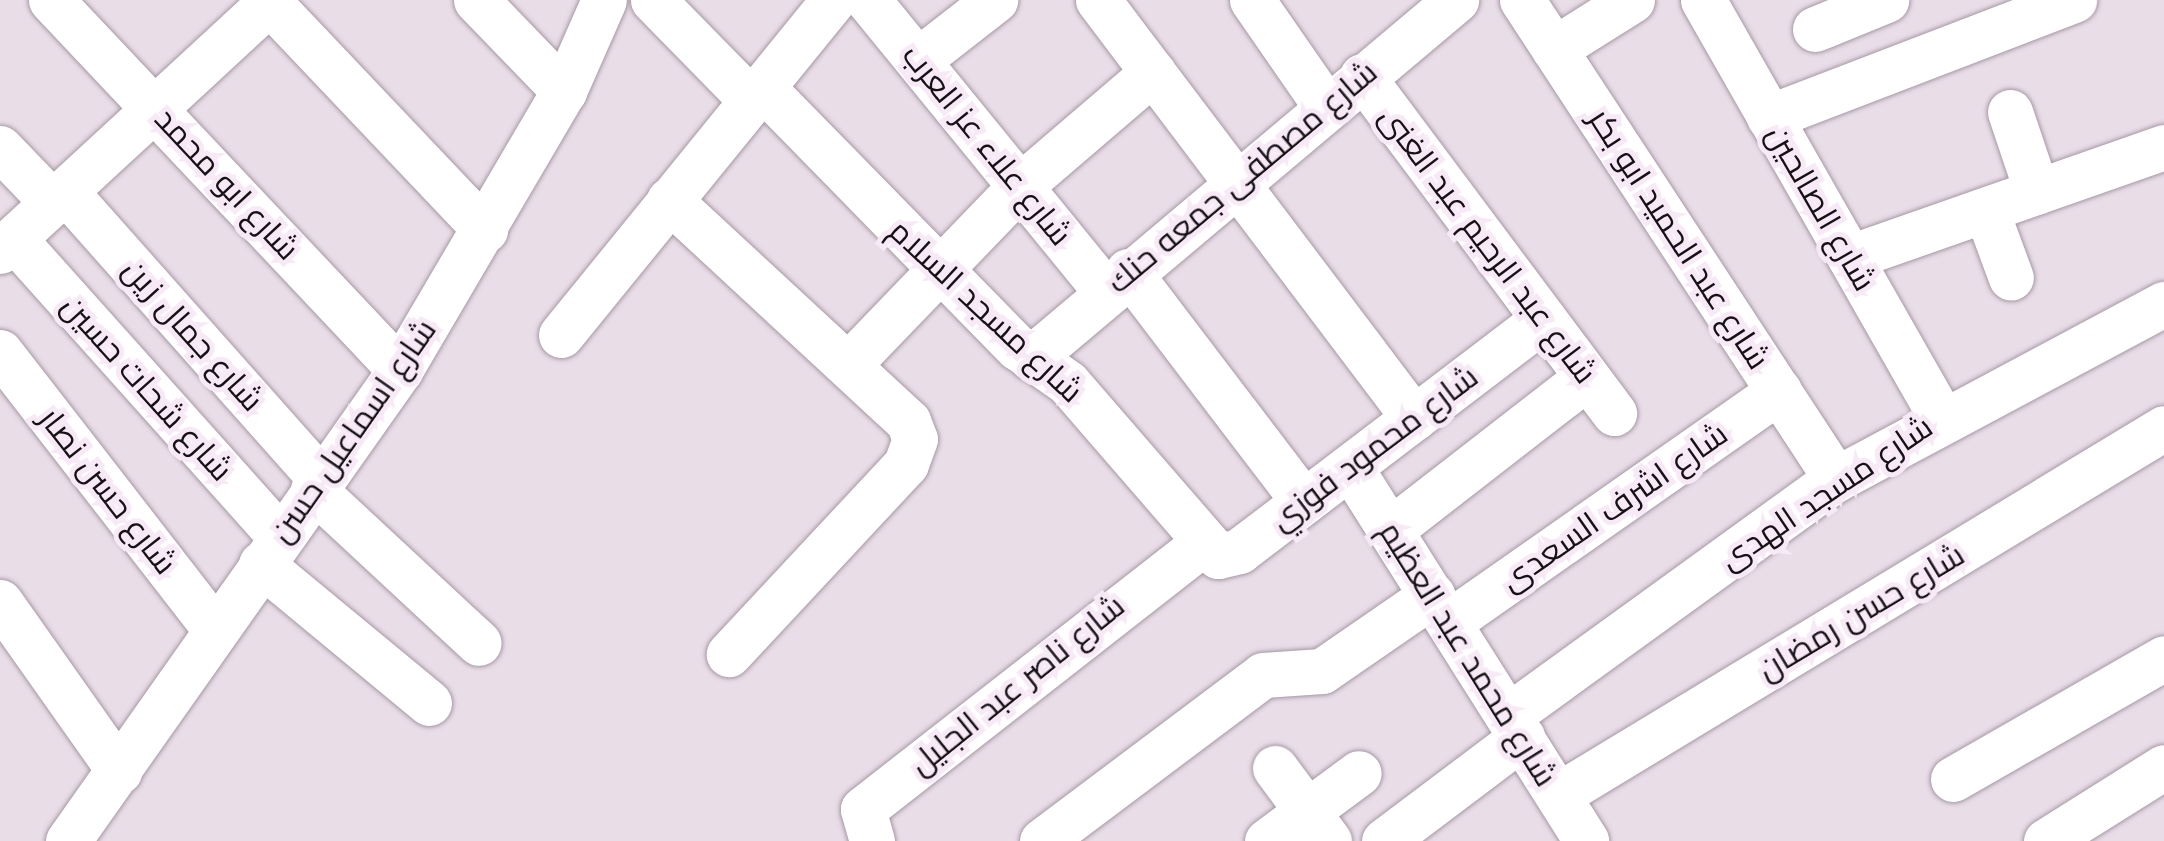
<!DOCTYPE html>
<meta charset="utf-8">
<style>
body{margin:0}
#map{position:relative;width:2164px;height:841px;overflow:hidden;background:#e9dde8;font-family:Arial,Cairo,sans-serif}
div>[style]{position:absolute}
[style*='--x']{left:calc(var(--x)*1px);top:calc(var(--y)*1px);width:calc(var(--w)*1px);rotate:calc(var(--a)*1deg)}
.roads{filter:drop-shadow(0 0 2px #a599a4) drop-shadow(0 0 2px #a599a4)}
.minor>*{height:45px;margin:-22.5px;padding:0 22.5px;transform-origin:22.5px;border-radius:22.5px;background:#fff}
span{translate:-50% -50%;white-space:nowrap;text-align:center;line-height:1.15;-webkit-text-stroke:10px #f7eaf6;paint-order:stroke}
.street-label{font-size:32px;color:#151115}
</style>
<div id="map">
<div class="roads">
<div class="minor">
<div style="--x:51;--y:0;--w:509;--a:46.67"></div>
<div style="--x:267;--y:0;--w:317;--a:46.5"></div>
<div style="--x:476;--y:0;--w:127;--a:46"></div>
<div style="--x:653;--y:0;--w:139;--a:45.6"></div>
<div style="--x:868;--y:0;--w:375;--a:50.8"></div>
<div style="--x:1098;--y:0;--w:524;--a:52.91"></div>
<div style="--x:1252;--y:0;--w:130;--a:55.3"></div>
<div style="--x:1522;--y:0;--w:573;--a:56.75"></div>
<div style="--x:1703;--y:0;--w:479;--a:60.3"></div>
<div style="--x:1815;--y:29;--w:77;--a:-22.2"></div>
<div style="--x:1554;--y:49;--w:92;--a:-32.1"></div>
<div style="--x:918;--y:60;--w:98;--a:-37.9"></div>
<div style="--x:1362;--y:76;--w:421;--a:53.2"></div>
<div style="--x:761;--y:86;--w:366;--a:45.6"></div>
<div style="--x:1017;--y:347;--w:62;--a:35.2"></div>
<div style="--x:1068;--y:383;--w:229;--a:49.1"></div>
<div style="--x:1218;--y:556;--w:22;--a:-13"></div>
<div style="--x:1239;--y:551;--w:383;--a:-37.3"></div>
<div style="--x:2010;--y:112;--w:84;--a:71.4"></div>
<div style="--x:1769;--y:117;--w:327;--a:-21"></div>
<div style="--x:0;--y:148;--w:76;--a:46.1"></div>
<div style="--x:65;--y:191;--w:385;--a:48.4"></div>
<div style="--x:669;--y:200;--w:326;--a:42.8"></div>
<div style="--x:908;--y:421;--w:19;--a:69"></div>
<div style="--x:915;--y:439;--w:27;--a:110"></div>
<div style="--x:906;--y:464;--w:260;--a:133"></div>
<div style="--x:1986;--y:210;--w:72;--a:69.8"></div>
<div style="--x:14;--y:239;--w:399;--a:48.2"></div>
<div style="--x:0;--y:251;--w:366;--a:-42.7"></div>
<div style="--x:1850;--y:257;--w:333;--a:-19.3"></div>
<div style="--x:1128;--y:271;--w:290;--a:52.7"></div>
<div style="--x:561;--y:335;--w:432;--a:-50.9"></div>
<div style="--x:0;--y:352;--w:351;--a:52.2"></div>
<div style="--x:1031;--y:358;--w:556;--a:-40.11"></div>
<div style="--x:848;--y:365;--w:248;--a:-46.1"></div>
<div style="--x:1020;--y:186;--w:175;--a:-40.6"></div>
<div style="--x:1350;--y:467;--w:442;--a:57.7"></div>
<div style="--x:313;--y:489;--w:226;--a:42.9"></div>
<div style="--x:1390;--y:530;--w:249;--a:-37.8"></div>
<div style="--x:261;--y:564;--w:218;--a:39.6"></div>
<div style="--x:0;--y:602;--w:207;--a:54.8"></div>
<div style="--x:1449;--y:622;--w:403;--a:-35"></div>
<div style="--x:1508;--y:716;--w:405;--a:-35.9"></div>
<div style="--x:1836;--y:479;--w:372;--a:-28.1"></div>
<div style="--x:1275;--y:768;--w:91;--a:53.5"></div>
<div style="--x:1953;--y:779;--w:243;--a:-29.8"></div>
<div style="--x:1558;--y:795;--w:708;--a:-31.2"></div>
<div style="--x:68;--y:841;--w:576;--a:-54.82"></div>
<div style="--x:400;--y:370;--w:324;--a:-59.6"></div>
<div style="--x:564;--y:91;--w:99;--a:-66.3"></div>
<div style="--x:872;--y:841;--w:33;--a:-106"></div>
<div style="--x:863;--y:809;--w:429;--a:-38"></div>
<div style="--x:1042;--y:841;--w:276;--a:-36.9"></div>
<div style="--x:1263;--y:675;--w:59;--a:-3.9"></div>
<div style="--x:1322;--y:671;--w:134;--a:-34.6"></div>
<div style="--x:1267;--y:841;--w:114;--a:-36.5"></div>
<div style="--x:1384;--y:841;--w:173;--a:-37"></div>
<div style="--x:2046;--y:841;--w:139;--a:-32.1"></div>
</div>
</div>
<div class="street-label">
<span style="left:987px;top:145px;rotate:51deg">شارع علاء عز العرب</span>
<span style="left:1242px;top:177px;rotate:-40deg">شارع مصطفى جمعه حنك</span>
<span style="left:227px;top:184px;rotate:47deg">شارع ابو محمد</span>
<span style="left:1821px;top:208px;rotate:60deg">شارع الصالحين</span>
<span style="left:1679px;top:239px;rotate:57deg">شارع عبد الحميد ابو بكر</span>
<span style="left:1488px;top:245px;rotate:53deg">شارع عبد الرحيم عبد الغنى</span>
<span style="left:986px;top:311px;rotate:43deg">شارع مسجد السلام</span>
<span style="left:193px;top:335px;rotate:48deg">شارع جمال زين</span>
<span style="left:147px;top:388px;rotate:48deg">شارع شحات حسين</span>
<span style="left:353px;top:431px;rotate:-55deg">شارع اسماعيل حسن</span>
<span style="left:1374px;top:448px;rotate:-37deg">شارع محمود فوزي</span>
<span style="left:108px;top:491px;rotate:52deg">شارع حسن نصار</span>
<span style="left:1826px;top:493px;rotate:-34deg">شارع مسجد الهدى</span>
<span style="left:1614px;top:507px;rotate:-35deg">شارع اشرف السعدى</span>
<span style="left:1861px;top:612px;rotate:-31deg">شارع حسن رمضان</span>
<span style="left:1468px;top:654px;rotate:58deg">شارع محمد عبد العظيم</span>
<span style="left:1017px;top:685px;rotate:-39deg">شارع ناصر عبد الجليل</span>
</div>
</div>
